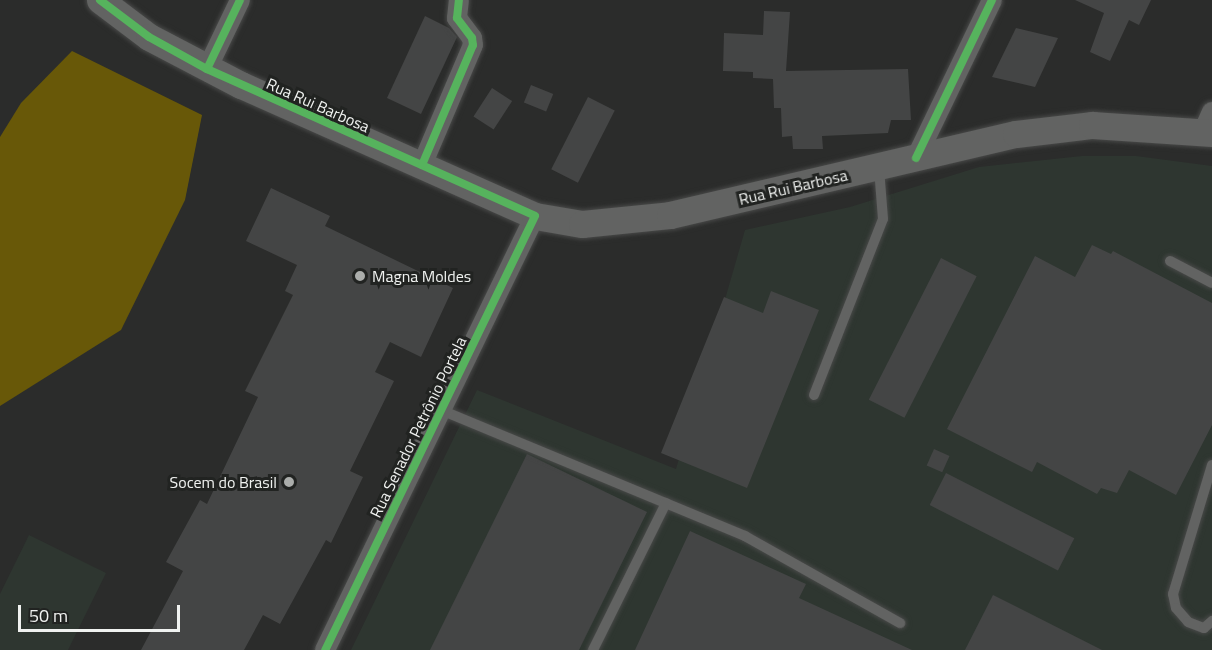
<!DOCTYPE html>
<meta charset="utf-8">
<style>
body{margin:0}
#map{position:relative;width:1212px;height:650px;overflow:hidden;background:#2b2c2b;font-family:"Titillium Web",sans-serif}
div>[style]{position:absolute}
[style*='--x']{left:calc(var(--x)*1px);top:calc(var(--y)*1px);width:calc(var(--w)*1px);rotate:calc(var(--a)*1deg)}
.built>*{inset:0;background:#2e3630}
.forest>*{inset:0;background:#685808}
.building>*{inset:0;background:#444545;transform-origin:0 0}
.roads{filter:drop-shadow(0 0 2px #484948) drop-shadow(0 0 2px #484948)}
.service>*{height:10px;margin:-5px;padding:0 5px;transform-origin:5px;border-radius:5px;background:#626362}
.minor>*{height:20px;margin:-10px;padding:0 10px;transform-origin:10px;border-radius:10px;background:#626362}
.secondary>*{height:27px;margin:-13.5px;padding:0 13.5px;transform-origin:13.5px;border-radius:13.5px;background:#626362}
.cycleway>*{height:8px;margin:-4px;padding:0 4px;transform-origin:4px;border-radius:4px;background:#56b35d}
.dots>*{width:16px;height:16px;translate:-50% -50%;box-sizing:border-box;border:3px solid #212321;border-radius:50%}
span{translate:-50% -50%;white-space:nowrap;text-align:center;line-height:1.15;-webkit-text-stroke:6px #212321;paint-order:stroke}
.street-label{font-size:16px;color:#f0f2f0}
.poi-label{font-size:16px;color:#f0f2f0}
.left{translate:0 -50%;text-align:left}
.right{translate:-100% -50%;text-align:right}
.scale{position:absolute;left:18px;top:605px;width:162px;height:27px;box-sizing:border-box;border:3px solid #f0f2f0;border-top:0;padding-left:8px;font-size:18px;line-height:21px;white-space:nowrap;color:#f0f2f0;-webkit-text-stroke:4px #212321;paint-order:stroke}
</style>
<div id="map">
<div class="built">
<div style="clip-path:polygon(1082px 156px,1136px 156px,1212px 166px,1212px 650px,351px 650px,477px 390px,676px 469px,745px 230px,850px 207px,979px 167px)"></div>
<div style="clip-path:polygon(29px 535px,106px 573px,68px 650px,0 650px,0 594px)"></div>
</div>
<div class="forest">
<div style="clip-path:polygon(72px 51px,202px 115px,185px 200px,121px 330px,0 406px,0 137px,21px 103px)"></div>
</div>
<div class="building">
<div style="clip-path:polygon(1075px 0,1151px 0,1139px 25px,1129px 20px,1110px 61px,1090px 52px,1104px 13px)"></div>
<div style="clip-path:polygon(764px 11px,790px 12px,786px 71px,908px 69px,911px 120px,891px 120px,888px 133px,822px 136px,823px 149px,793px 149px,792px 136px,782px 137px,781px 108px,774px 108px,773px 79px,753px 78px,753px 72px,723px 71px,724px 33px,763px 35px)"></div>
<div style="clip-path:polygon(425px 16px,449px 28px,457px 37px,421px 114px,387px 98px)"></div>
<div style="clip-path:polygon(1016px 28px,1058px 38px,1035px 87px,992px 77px)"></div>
<div style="left:531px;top:85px;width:24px;height:19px;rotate:22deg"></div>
<div style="left:492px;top:88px;width:24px;height:34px;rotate:33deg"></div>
<div style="left:588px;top:97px;width:30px;height:81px;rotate:27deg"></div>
<div style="clip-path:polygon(271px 188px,330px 216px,325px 226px,453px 288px,421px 357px,390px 342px,375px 372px,394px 381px,350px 471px,363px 477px,331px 543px,326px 540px,280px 624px,263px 615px,244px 650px,141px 650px,183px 571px,166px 562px,200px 500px,207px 504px,258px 397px,245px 391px,293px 295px,285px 291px,297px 265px,246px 241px)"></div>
<div style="clip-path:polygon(1092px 245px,1111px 254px,1113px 251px,1212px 303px,1212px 425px,1176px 495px,1129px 470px,1117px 493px,1101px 488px,1097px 494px,1037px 462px,1032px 472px,947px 429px,1035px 256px,1075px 277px)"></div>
<div style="left:941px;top:258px;width:40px;height:159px;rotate:27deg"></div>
<div style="clip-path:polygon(771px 291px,819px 310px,747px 488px,661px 453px,724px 297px,763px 313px)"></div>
<div style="left:934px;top:449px;width:17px;height:18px;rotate:24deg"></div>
<div style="clip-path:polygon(527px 454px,647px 512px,579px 650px,430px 650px)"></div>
<div style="left:946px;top:473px;width:144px;height:36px;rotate:27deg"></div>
<div style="clip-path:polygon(690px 531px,806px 584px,799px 598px,912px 650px,635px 650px)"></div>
<div style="clip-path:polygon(993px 595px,1102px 650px,965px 650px)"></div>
</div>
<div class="roads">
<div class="service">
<div style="--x:1170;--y:261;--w:47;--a:27.6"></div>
<div style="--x:814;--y:395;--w:189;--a:-68.6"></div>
<div style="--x:883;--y:219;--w:51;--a:-94.5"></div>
<div style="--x:441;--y:410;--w:329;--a:22.5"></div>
<div style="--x:745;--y:536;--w:178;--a:29.3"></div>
<div style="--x:1212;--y:465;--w:135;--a:106.8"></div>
<div style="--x:1173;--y:594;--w:14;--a:78"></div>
<div style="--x:1176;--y:608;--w:18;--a:49"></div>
<div style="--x:1188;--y:622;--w:17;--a:21"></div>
<div style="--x:1204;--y:628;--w:11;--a:-41"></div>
<div style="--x:593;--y:650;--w:164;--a:-63.6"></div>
</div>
<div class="minor">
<div style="--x:207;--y:69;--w:76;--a:-64.4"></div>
<div style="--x:1203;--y:132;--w:22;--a:-66"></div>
<div style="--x:916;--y:158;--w:175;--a:-64.3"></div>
<div style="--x:422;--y:165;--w:130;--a:-67"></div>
<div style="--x:473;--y:45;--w:7;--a:-98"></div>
<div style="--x:472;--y:38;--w:25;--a:-127"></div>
<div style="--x:457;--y:18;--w:18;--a:-84"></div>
<div style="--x:325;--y:650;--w:482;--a:-64.2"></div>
</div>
<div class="secondary">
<div style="--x:100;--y:0;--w:61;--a:37.1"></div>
<div style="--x:149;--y:37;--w:104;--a:27.6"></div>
<div style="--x:241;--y:85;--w:322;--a:24"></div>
<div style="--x:535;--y:216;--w:48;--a:9.7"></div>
<div style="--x:582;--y:224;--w:88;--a:-5.8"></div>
<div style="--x:670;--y:215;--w:355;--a:-13.2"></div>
<div style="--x:1016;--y:134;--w:77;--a:-6.8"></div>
<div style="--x:1092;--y:125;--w:120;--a:3.8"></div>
</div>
</div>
<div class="cycleway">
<div style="--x:100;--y:0;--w:61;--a:37.1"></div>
<div style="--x:149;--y:37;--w:66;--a:28.9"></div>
<div style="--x:207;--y:69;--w:359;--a:24.1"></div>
<div style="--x:535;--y:216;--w:482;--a:115.8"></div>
<div style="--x:207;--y:69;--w:76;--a:-64.4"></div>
<div style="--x:916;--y:158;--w:175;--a:-64.3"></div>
<div style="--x:422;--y:165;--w:130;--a:-67"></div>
<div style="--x:473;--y:45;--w:7;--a:-98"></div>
<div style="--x:472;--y:38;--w:25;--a:-127"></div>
<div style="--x:457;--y:18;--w:18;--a:-84"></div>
</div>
<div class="dots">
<div style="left:360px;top:276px;background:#abadab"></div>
<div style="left:289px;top:482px;background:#abadab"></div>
</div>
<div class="street-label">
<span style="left:318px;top:105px;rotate:24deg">Rua Rui Barbosa</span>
<span style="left:793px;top:187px;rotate:-13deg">Rua Rui Barbosa</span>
<span style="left:418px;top:427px;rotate:-64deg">Rua Senador Petrônio Portela</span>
</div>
<div class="poi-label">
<span class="left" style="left:372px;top:276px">Magna Moldes</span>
<span class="right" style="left:277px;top:482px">Socem do Brasil</span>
</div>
<div class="scale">50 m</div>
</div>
